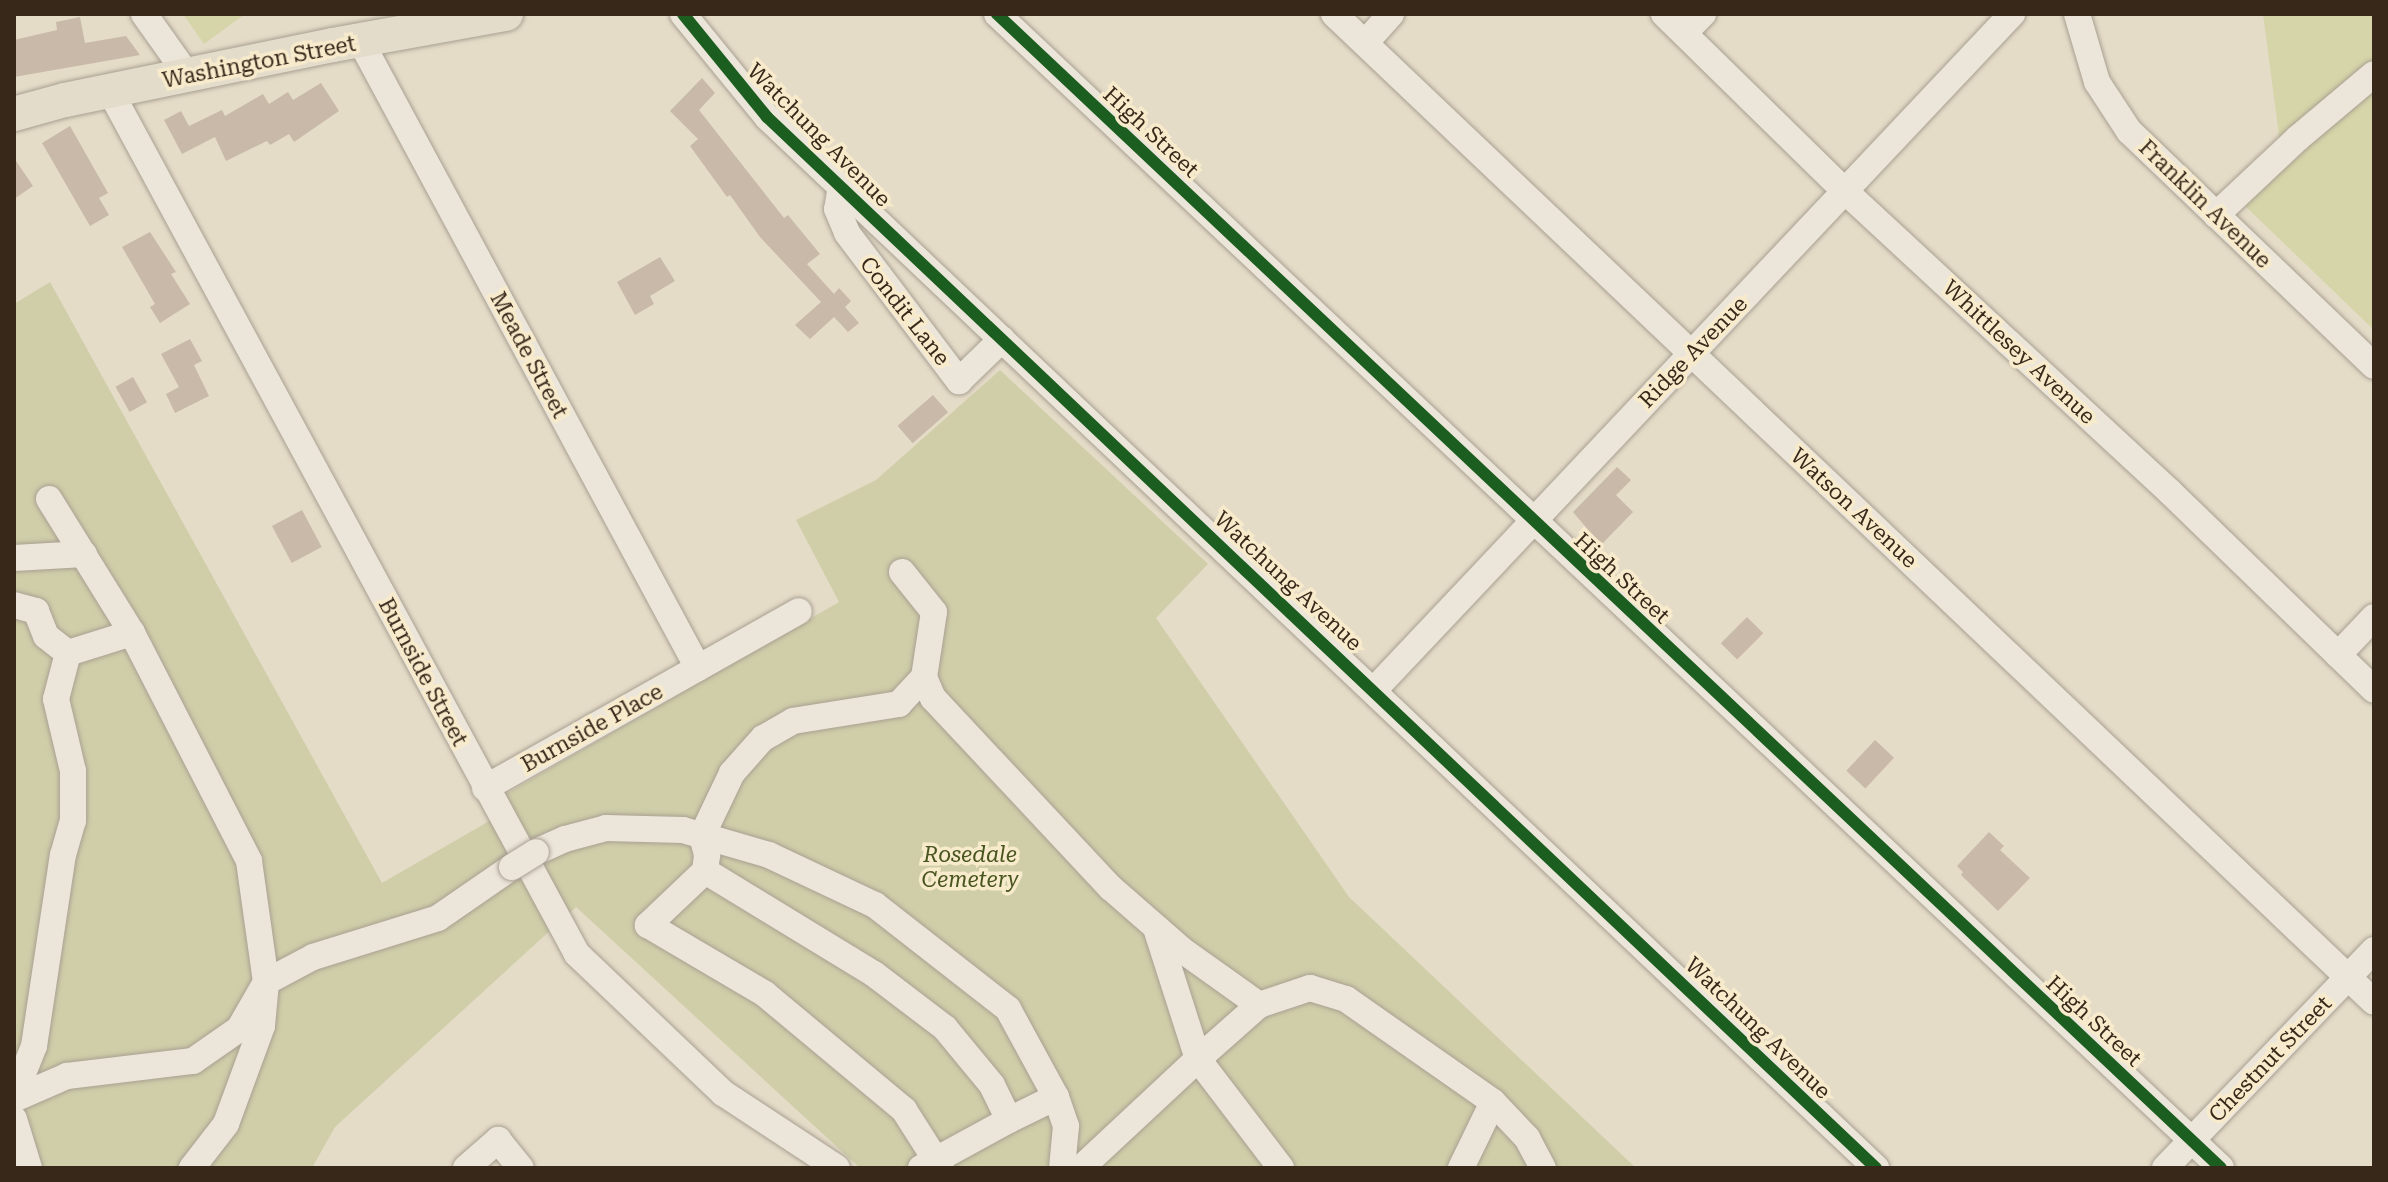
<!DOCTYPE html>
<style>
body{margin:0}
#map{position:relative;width:2388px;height:1182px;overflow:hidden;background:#e5dcc8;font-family:"Roboto Serif",serif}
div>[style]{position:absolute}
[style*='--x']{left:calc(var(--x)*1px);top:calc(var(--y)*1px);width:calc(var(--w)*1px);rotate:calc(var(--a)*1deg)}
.green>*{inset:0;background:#d5d5a9}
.cemetery>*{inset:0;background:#cfcea9}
.building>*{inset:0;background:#c9b9a8;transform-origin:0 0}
.roads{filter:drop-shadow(0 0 2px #a9a092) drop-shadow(0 0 2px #a9a092)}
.minor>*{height:26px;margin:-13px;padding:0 13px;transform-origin:13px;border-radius:13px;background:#ece6da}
.major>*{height:34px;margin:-17px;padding:0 17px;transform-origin:17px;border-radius:17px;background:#e4dccb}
.bridges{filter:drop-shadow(0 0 2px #a9a092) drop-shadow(0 0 2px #a9a092)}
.minor-bridge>*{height:26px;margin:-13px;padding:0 13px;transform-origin:13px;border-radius:13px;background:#ece6da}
.cycleway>*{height:12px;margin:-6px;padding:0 6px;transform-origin:6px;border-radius:6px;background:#1b5e20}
span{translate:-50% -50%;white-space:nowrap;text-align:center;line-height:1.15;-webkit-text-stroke:7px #f8ebcc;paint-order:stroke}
.street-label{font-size:22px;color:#37281a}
.park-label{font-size:22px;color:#48551f;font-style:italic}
.frame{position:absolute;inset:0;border:16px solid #37281a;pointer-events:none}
</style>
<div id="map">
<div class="green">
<div style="clip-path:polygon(183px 14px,245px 14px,204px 44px)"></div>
<div style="clip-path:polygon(2263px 14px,2374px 14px,2374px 330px,2241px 202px,2280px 143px)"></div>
</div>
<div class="cemetery">
<div style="clip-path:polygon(50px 282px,382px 883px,510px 809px,504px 795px,839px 602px,796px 520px,876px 480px,1000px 370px,1208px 564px,1156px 618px,1349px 897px,1636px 1168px,860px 1168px,576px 907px,335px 1127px,312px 1168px,14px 1168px,14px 304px)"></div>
</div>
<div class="building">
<div style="clip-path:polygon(80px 17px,85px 43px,126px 36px,140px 55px,14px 77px,14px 40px,57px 30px,56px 22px)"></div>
<div style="clip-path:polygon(702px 78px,715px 93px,699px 110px,784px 218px,788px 215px,820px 254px,807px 264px,834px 294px,839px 288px,851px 301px,845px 307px,859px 323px,848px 332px,834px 317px,810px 339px,795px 325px,821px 302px,760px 237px,730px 195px,727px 197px,690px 146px,698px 139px,670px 111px)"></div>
<div style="clip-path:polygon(321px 83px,339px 111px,294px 142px,289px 134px,270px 145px,267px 141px,226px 161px,215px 137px,182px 154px,164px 120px,181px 111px,189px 126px,222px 110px,225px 116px,263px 94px,269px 104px,288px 92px,293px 100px)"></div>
<div style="clip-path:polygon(70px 126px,108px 193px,99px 198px,109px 215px,90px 226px,42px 143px)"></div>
<div style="clip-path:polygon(14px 158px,33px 186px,14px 199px)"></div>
<div style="clip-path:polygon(150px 232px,176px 272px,171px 274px,190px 304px,160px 323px,150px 307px,155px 304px,122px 247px)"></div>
<div style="clip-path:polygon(660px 257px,675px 281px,650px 296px,654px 304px,635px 315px,617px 282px)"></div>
<div style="clip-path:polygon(190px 339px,202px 361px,194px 365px,209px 396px,175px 413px,166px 394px,179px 387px,161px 354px)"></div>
<div style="left:133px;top:377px;width:29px;height:20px;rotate:61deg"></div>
<div style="left:933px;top:395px;width:23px;height:47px;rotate:49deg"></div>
<div style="clip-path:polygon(1617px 467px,1631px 480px,1616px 495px,1633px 512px,1601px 545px,1573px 512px)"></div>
<div style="left:302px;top:510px;width:42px;height:34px;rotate:62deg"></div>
<div style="left:1747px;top:617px;width:23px;height:37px;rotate:45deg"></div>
<div style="left:1875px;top:740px;width:26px;height:42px;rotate:43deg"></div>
<div style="clip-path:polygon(1989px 832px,2004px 846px,2000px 850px,2030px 878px,1998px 911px,1961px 875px,1963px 872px,1957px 866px)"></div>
</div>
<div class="roads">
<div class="minor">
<div style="--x:144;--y:14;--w:76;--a:54.6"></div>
<div style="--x:683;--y:14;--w:133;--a:50.8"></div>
<div style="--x:767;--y:117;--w:1528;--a:43.46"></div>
<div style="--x:997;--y:14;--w:1682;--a:43.31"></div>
<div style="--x:1334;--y:14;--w:1434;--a:43.53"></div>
<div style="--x:1664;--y:14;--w:255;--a:44.4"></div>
<div style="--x:1846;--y:192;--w:442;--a:42.8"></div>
<div style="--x:2170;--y:492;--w:284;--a:44.1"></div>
<div style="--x:2077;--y:14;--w:71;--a:73.6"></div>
<div style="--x:2097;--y:82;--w:59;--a:56.9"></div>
<div style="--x:2129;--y:131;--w:339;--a:43.8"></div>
<div style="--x:1684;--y:33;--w:27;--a:-45"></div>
<div style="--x:361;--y:42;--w:711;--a:61.7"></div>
<div style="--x:1365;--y:43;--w:39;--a:-48"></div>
<div style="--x:110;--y:91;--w:981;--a:61.58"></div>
<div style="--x:577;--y:954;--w:202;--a:43.6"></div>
<div style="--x:723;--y:1093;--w:136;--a:33.3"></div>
<div style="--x:841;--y:185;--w:24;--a:99"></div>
<div style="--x:837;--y:209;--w:26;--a:67"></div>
<div style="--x:847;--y:233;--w:186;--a:52.9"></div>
<div style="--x:959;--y:381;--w:60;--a:-44.3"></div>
<div style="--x:2216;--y:215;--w:112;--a:-43.2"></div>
<div style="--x:2298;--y:138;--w:99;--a:-40.1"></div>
<div style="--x:49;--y:499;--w:158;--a:58.2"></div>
<div style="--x:132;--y:633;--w:256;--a:62.8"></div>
<div style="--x:249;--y:861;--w:122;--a:82"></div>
<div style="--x:266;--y:982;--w:44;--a:95.2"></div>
<div style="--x:262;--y:1026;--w:104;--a:110.2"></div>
<div style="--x:226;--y:1124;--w:56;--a:127.7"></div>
<div style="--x:14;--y:558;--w:70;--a:-3.3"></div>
<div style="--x:902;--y:572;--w:51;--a:51.3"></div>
<div style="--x:934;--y:612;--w:66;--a:98.7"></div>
<div style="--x:924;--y:677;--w:23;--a:67"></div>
<div style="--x:933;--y:698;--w:260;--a:46.9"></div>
<div style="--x:1111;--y:888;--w:94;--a:41.1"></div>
<div style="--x:1182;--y:950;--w:95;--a:35.5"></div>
<div style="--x:14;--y:605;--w:23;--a:15"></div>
<div style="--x:36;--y:611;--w:27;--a:68"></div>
<div style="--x:46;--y:636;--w:28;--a:38"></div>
<div style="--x:68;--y:653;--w:67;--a:-17.4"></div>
<div style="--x:2338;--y:655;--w:52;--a:-46.5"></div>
<div style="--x:924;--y:677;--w:37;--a:133"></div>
<div style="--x:899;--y:704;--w:107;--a:170.9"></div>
<div style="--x:793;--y:721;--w:34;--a:150"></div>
<div style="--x:763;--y:738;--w:47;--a:131.5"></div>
<div style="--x:732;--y:773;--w:70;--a:115.5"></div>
<div style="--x:702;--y:836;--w:20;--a:75"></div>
<div style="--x:707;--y:855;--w:16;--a:97"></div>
<div style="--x:705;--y:871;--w:79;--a:136.5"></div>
<div style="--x:648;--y:925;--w:136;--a:30.5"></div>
<div style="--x:765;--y:994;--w:181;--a:39.8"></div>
<div style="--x:904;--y:1110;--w:69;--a:57.5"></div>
<div style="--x:1374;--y:690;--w:930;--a:-46.66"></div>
<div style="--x:485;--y:788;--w:360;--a:-29.4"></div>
<div style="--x:536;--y:852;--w:32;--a:-24"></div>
<div style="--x:565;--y:839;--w:42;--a:-15"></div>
<div style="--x:606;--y:828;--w:77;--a:1.5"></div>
<div style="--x:683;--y:830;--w:90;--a:16.2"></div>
<div style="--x:769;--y:855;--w:117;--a:25.3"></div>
<div style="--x:875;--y:905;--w:169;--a:38"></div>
<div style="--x:1008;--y:1009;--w:100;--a:61.4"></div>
<div style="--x:1056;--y:1097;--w:52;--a:153.9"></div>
<div style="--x:1009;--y:1120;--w:39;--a:-116"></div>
<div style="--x:992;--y:1085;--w:74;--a:-129.5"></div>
<div style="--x:945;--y:1028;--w:89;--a:-142.7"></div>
<div style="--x:874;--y:974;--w:198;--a:-148.6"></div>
<div style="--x:14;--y:1096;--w:54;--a:-68.2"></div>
<div style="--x:34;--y:1046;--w:193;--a:-81.4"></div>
<div style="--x:63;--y:855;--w:35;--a:-74"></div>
<div style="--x:73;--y:821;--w:50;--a:-90"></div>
<div style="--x:73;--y:771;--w:74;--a:-103.3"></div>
<div style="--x:56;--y:699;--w:48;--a:-75.4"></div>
<div style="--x:1056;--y:1097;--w:31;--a:71"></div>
<div style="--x:1066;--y:1126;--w:42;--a:95.4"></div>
<div style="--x:14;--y:1099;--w:58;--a:-23.5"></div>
<div style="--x:67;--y:1076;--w:127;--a:-6.8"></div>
<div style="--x:193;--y:1061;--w:56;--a:-34.8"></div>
<div style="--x:239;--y:1029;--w:54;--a:-60.1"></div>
<div style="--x:266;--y:982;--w:53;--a:-28"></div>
<div style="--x:313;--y:957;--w:131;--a:-17.3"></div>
<div style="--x:438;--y:918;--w:90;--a:-34.6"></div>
<div style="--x:14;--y:1119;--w:51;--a:73"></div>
<div style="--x:466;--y:1168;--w:43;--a:-41.2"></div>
<div style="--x:498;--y:1140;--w:36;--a:51"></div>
<div style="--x:921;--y:1168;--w:100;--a:-28.6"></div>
<div style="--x:1081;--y:1168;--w:160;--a:-43"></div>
<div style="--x:1198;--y:1059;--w:138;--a:-107.8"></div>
<div style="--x:1281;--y:1168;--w:137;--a:-127.3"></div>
<div style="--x:1198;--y:1059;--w:81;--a:-41.5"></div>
<div style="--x:1259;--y:1005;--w:54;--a:-18.4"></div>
<div style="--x:1310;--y:988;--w:38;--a:17"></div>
<div style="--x:1346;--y:999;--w:179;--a:35"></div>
<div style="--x:1493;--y:1102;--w:50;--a:46.6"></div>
<div style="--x:1527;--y:1138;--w:34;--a:62"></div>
<div style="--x:1461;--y:1168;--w:73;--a:-64.1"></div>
<div style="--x:2165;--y:1168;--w:302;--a:-46.2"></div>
</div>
<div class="major">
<div style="--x:14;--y:114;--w:53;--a:-15.4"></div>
<div style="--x:65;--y:100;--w:274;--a:-11.6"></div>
<div style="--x:333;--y:45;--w:176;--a:-10.2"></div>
</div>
</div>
<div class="bridges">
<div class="minor-bridge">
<div style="--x:512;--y:867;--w:28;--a:-32"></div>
</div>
</div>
<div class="cycleway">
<div style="--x:683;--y:14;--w:133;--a:50.8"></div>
<div style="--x:767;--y:117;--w:1528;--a:43.46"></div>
<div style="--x:997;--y:14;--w:1682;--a:43.31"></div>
</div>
<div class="street-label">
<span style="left:259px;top:62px;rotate:-11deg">Washington Street</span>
<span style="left:1151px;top:132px;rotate:43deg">High Street</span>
<span style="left:819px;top:135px;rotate:45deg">Watchung Avenue</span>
<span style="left:2205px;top:204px;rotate:44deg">Franklin Avenue</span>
<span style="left:905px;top:311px;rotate:52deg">Condit Lane</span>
<span style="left:1693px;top:352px;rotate:-46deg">Ridge Avenue</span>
<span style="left:2019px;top:352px;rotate:43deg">Whittlesey Avenue</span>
<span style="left:529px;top:355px;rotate:62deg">Meade Street</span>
<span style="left:1854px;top:508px;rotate:43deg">Watson Avenue</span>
<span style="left:1622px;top:578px;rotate:43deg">High Street</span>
<span style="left:1288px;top:581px;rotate:43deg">Watchung Avenue</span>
<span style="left:423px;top:672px;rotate:62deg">Burnside Street</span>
<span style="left:592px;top:728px;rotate:-29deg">Burnside Place</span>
<span style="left:2094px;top:1021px;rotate:43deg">High Street</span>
<span style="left:1758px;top:1028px;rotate:44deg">Watchung Avenue</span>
<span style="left:2270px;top:1059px;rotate:-46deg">Chestnut Street</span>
</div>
<div class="park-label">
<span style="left:970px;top:867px">Rosedale<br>Cemetery</span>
</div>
<div class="frame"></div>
</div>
